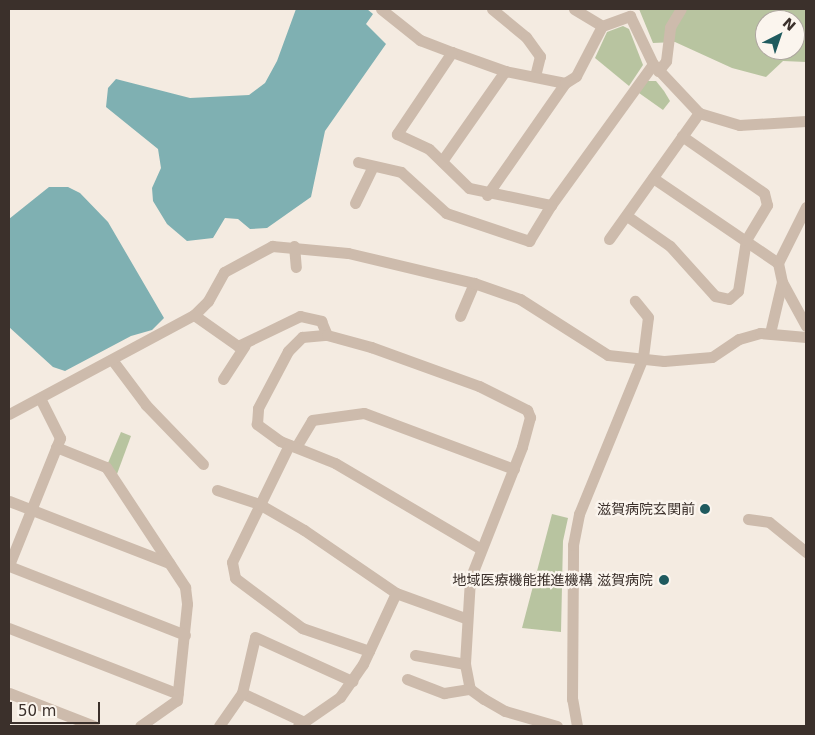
<!DOCTYPE html>
<meta charset="utf-8">
<style>
body{margin:0}
#map{position:relative;width:815px;height:735px;overflow:hidden;background:#f4ebe1;font-family:"DejaVu Sans","Noto Sans JP",sans-serif}
div>[style]{position:absolute}
[style*='--x']{left:calc(var(--x)*1px);top:calc(var(--y)*1px);width:calc(var(--w)*1px);rotate:calc(var(--a)*1deg)}
.green>*{inset:0;background:#b8c4a0}
.water>*{inset:0;background:#7fb0b2}
.minor>*{height:11px;margin:-5.5px;padding:0 5.5px;transform-origin:5.5px;border-radius:5.5px;background:#cdbbac}
.dots>*{width:14px;height:14px;translate:-50% -50%;box-sizing:border-box;border:2px solid #fbf5ee;border-radius:50%}
span{translate:-50% -50%;white-space:nowrap;text-align:center;line-height:1.15;-webkit-text-stroke:4.5px #fbf5ee;paint-order:stroke}
.poi-label{font-size:14px;color:#3b302b}
.right{translate:-100% -50%;text-align:right}
.frame{position:absolute;inset:0;border:10px solid #3b302b;pointer-events:none}
.north{position:absolute;left:755px;top:10px;width:50px;height:50px;box-sizing:border-box;background:#fbf5ee;border:1px solid #aea6a0;border-radius:50%;rotate:41deg;font-size:14px;font-weight:700;line-height:20px;text-align:center;color:#3b302b}
.north::after{content:'';display:block;margin:auto;width:18px;height:22px;background:#1f5a5e;clip-path:polygon(50% 0,100% 100%,50% 72%,0 100%)}
.scale{position:absolute;left:10px;top:702px;width:90px;height:22px;box-sizing:border-box;border:2px solid #3b302b;border-top:0;padding-left:6px;font-size:15px;line-height:18px;white-space:nowrap;color:#3b302b;-webkit-text-stroke:4px #fbf5ee;paint-order:stroke}
</style>
<div id="map">
<div class="green">
<div style="clip-path:polygon(evenodd,639px 9px,806px 9px,806px 62px,783px 61px,766px 77px,732px 68px,675px 42px,653px 43px,639px 9px,765px 20px,795px 20px,795px 50px,765px 50px,765px 20px)"></div>
<div style="clip-path:polygon(623px 26px,629px 29px,643px 65px,629px 86px,595px 58px,607px 32px)"></div>
<div style="clip-path:polygon(647px 81px,656px 81px,664px 91px,670px 101px,663px 110px,639px 93px)"></div>
<div style="clip-path:polygon(121px 432px,131px 436px,117px 474px,108px 463px)"></div>
<div style="clip-path:polygon(552px 514px,568px 518px,563px 541px,561px 632px,522px 628px)"></div>
</div>
<div class="water">
<div style="clip-path:polygon(296px 9px,367px 9px,373px 14px,366px 24px,386px 44px,325px 131px,311px 197px,267px 228px,250px 229px,238px 219px,225px 218px,213px 238px,187px 241px,167px 224px,153px 201px,152px 188px,161px 168px,158px 149px,106px 107px,108px 88px,116px 79px,190px 98px,249px 95px,265px 83px,277px 61px)"></div>
<div style="clip-path:polygon(49px 187px,68px 187px,80px 193px,108px 222px,164px 318px,152px 330px,131px 336px,65px 371px,53px 367px,9px 327px,9px 219px)"></div>
</div>
<div class="minor">
<div style="--x:381;--y:9;--w:50;--a:38.5"></div>
<div style="--x:420;--y:40;--w:34;--a:21"></div>
<div style="--x:492;--y:9;--w:44;--a:39.5"></div>
<div style="--x:526;--y:37;--w:24;--a:54"></div>
<div style="--x:540;--y:56;--w:21;--a:104"></div>
<div style="--x:574;--y:9;--w:33;--a:31"></div>
<div style="--x:658;--y:71;--w:13;--a:-51"></div>
<div style="--x:666;--y:61;--w:34;--a:-83"></div>
<div style="--x:670;--y:27;--w:21;--a:-59"></div>
<div style="--x:565;--y:83;--w:61;--a:-168.7"></div>
<div style="--x:505;--y:71;--w:56;--a:-160.3"></div>
<div style="--x:452;--y:52;--w:99;--a:123.9"></div>
<div style="--x:397;--y:134;--w:35;--a:25"></div>
<div style="--x:429;--y:149;--w:56;--a:44.3"></div>
<div style="--x:469;--y:188;--w:84;--a:11.7"></div>
<div style="--x:551;--y:205;--w:174;--a:-54.1"></div>
<div style="--x:442;--y:161;--w:110;--a:-55"></div>
<div style="--x:358;--y:162;--w:44;--a:13.1"></div>
<div style="--x:401;--y:172;--w:61;--a:42.3"></div>
<div style="--x:446;--y:213;--w:88;--a:18.6"></div>
<div style="--x:529;--y:241;--w:42;--a:-58.6"></div>
<div style="--x:653;--y:178;--w:151;--a:34.2"></div>
<div style="--x:487;--y:195;--w:136;--a:-55.1"></div>
<div style="--x:565;--y:83;--w:13;--a:-32"></div>
<div style="--x:576;--y:76;--w:56;--a:-62.5"></div>
<div style="--x:602;--y:26;--w:30;--a:-20"></div>
<div style="--x:630;--y:16;--w:53;--a:64.4"></div>
<div style="--x:653;--y:64;--w:67;--a:46.8"></div>
<div style="--x:699;--y:113;--w:42;--a:16.7"></div>
<div style="--x:739;--y:125;--w:67;--a:-3.4"></div>
<div style="--x:355;--y:203;--w:39;--a:-64"></div>
<div style="--x:806;--y:207;--w:63;--a:116.6"></div>
<div style="--x:778;--y:263;--w:19;--a:78"></div>
<div style="--x:782;--y:282;--w:50;--a:61.4"></div>
<div style="--x:627;--y:216;--w:52;--a:34.9"></div>
<div style="--x:670;--y:246;--w:67;--a:48"></div>
<div style="--x:715;--y:296;--w:14;--a:12"></div>
<div style="--x:729;--y:299;--w:12;--a:-42"></div>
<div style="--x:738;--y:291;--w:52;--a:-81.1"></div>
<div style="--x:746;--y:240;--w:41;--a:-59"></div>
<div style="--x:767;--y:205;--w:12;--a:-104"></div>
<div style="--x:764;--y:193;--w:100;--a:-145.2"></div>
<div style="--x:609;--y:239;--w:155;--a:-54.5"></div>
<div style="--x:294;--y:246;--w:21;--a:85"></div>
<div style="--x:194;--y:315;--w:54;--a:35.2"></div>
<div style="--x:238;--y:346;--w:69;--a:-25.8"></div>
<div style="--x:300;--y:316;--w:22;--a:13"></div>
<div style="--x:321;--y:321;--w:15;--a:67"></div>
<div style="--x:460;--y:316;--w:36;--a:-67"></div>
<div style="--x:770;--y:333;--w:52;--a:-76.8"></div>
<div style="--x:113;--y:361;--w:55;--a:53.1"></div>
<div style="--x:146;--y:405;--w:82;--a:46"></div>
<div style="--x:223;--y:379;--w:40;--a:-57.1"></div>
<div style="--x:9;--y:414;--w:210;--a:-28.2"></div>
<div style="--x:194;--y:315;--w:20;--a:-45"></div>
<div style="--x:208;--y:301;--w:33;--a:-61"></div>
<div style="--x:224;--y:272;--w:55;--a:-28.4"></div>
<div style="--x:272;--y:246;--w:76;--a:5.3"></div>
<div style="--x:348;--y:253;--w:130;--a:13.4"></div>
<div style="--x:474;--y:283;--w:49;--a:19.2"></div>
<div style="--x:520;--y:299;--w:104;--a:32.5"></div>
<div style="--x:608;--y:355;--w:56;--a:6.1"></div>
<div style="--x:664;--y:361;--w:48;--a:-4.8"></div>
<div style="--x:712;--y:357;--w:32;--a:-34"></div>
<div style="--x:739;--y:339;--w:22;--a:-16"></div>
<div style="--x:760;--y:333;--w:46;--a:5"></div>
<div style="--x:289;--y:445;--w:130;--a:116"></div>
<div style="--x:232;--y:562;--w:16;--a:79"></div>
<div style="--x:235;--y:578;--w:84;--a:36.7"></div>
<div style="--x:302;--y:628;--w:71;--a:18.9"></div>
<div style="--x:56;--y:447;--w:54;--a:21.8"></div>
<div style="--x:106;--y:467;--w:144;--a:56.6"></div>
<div style="--x:185;--y:587;--w:17;--a:83"></div>
<div style="--x:187;--y:604;--w:97;--a:95.9"></div>
<div style="--x:177;--y:700;--w:45;--a:144.9"></div>
<div style="--x:296;--y:447;--w:31;--a:-59"></div>
<div style="--x:312;--y:420;--w:52;--a:-7.7"></div>
<div style="--x:364;--y:413;--w:160;--a:20.5"></div>
<div style="--x:217;--y:490;--w:44;--a:18.4"></div>
<div style="--x:259;--y:504;--w:52;--a:30"></div>
<div style="--x:304;--y:530;--w:112;--a:34.4"></div>
<div style="--x:396;--y:593;--w:73;--a:19.9"></div>
<div style="--x:9;--y:501;--w:172;--a:21.2"></div>
<div style="--x:748;--y:519;--w:21;--a:8"></div>
<div style="--x:769;--y:522;--w:48;--a:39"></div>
<div style="--x:481;--y:549;--w:169;--a:-149.5"></div>
<div style="--x:335;--y:463;--w:59;--a:-158.2"></div>
<div style="--x:280;--y:441;--w:29;--a:-144"></div>
<div style="--x:257;--y:424;--w:16;--a:-86"></div>
<div style="--x:258;--y:408;--w:64;--a:-62.2"></div>
<div style="--x:288;--y:351;--w:20;--a:-45"></div>
<div style="--x:302;--y:337;--w:25;--a:-5"></div>
<div style="--x:327;--y:335;--w:46;--a:15.3"></div>
<div style="--x:371;--y:347;--w:115;--a:19.9"></div>
<div style="--x:479;--y:386;--w:54;--a:26.6"></div>
<div style="--x:527;--y:410;--w:8;--a:67"></div>
<div style="--x:530;--y:417;--w:31;--a:105"></div>
<div style="--x:522;--y:447;--w:142;--a:111.5"></div>
<div style="--x:470;--y:579;--w:85;--a:93.4"></div>
<div style="--x:465;--y:664;--w:25;--a:79"></div>
<div style="--x:470;--y:689;--w:17;--a:36"></div>
<div style="--x:484;--y:699;--w:24;--a:30"></div>
<div style="--x:505;--y:711;--w:54;--a:16.1"></div>
<div style="--x:9;--y:565;--w:137;--a:-68.1"></div>
<div style="--x:60;--y:438;--w:42;--a:-116.6"></div>
<div style="--x:9;--y:566;--w:189;--a:21.4"></div>
<div style="--x:9;--y:628;--w:181;--a:21.3"></div>
<div style="--x:415;--y:655;--w:51;--a:10.2"></div>
<div style="--x:407;--y:679;--w:40;--a:21"></div>
<div style="--x:444;--y:693;--w:26;--a:-9"></div>
<div style="--x:9;--y:693;--w:91;--a:21.2"></div>
<div style="--x:242;--y:693;--w:68;--a:25.1"></div>
<div style="--x:219;--y:726;--w:40;--a:-55.1"></div>
<div style="--x:242;--y:693;--w:57;--a:-76.9"></div>
<div style="--x:255;--y:637;--w:107;--a:24.4"></div>
<div style="--x:298;--y:726;--w:51;--a:-34.6"></div>
<div style="--x:340;--y:697;--w:40;--a:-55.1"></div>
<div style="--x:363;--y:664;--w:78;--a:-65.1"></div>
<div style="--x:577;--y:726;--w:27;--a:-100"></div>
<div style="--x:572;--y:699;--w:154;--a:-89.6"></div>
<div style="--x:573;--y:545;--w:32;--a:-79"></div>
<div style="--x:579;--y:514;--w:170;--a:-67.8"></div>
<div style="--x:643;--y:357;--w:40;--a:-82.9"></div>
<div style="--x:648;--y:317;--w:21;--a:-129"></div>
</div>
<div class="dots">
<div style="left:705px;top:509px;background:#1f5a5e"></div>
<div style="left:664px;top:580px;background:#1f5a5e"></div>
</div>
<div class="poi-label">
<span class="right" style="left:695px;top:509px">滋賀病院玄関前</span>
<span class="right" style="left:653px;top:580px">地域医療機能推進機構 滋賀病院</span>
</div>
<div class="frame"></div>
<div class="north">N</div>
<div class="scale">50 m</div>
</div>
